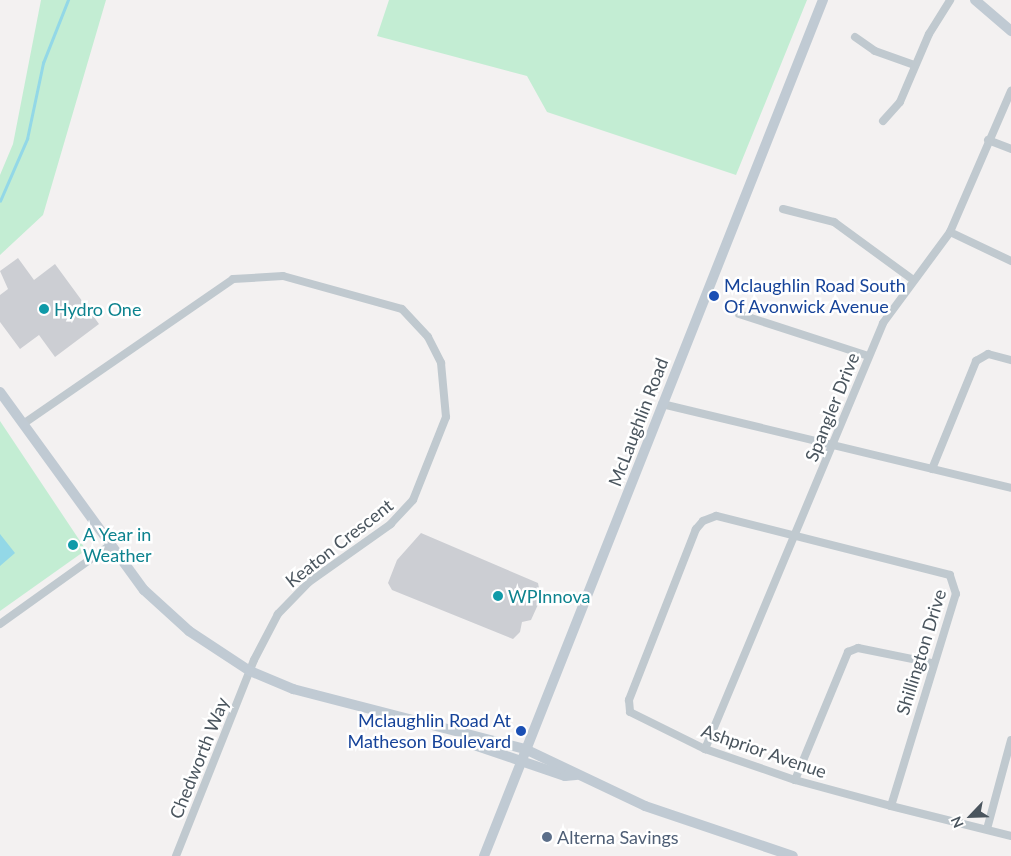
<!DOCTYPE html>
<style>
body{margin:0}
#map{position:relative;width:1011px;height:856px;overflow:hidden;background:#f3f1f1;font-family:Lato,sans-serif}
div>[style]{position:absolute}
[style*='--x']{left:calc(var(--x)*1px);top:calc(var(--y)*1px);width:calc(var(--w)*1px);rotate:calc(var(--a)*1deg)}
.green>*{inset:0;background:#c3edd3}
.water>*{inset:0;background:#93d8e7}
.stream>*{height:2.5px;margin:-1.25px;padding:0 1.25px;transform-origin:1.25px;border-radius:1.25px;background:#93d8e7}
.building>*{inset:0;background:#ccced3}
.street>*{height:8px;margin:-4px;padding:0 4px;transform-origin:4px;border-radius:4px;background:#c0c9cf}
.secondary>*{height:10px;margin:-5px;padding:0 5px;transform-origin:5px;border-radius:5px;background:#c0cad3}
.dots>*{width:14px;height:14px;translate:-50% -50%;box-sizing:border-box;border:2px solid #fff;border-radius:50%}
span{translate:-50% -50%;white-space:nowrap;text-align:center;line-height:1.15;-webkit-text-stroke:5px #fff;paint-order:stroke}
.transit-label{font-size:18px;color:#164399}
.left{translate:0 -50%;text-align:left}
.right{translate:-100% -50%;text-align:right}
.culture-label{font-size:18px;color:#0d838f}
.street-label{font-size:18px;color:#4a555e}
.service-label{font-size:18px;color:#4e5e75}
.north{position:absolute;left:946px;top:791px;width:50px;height:50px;-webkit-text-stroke:4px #fff;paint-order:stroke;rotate:246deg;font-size:14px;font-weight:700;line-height:20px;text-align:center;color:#4a555e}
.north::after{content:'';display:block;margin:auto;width:18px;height:22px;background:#4a555e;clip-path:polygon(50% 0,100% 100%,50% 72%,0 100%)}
</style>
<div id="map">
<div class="green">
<div style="clip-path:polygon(41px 0,106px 0,43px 215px,0 255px,0 175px,13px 144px)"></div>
<div style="clip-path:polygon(389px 0,807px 0,736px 175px,547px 112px,527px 76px,377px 36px)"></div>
<div style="clip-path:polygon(0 421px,86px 550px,0 611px)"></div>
</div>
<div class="water">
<div style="clip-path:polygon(0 534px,15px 553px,0 566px)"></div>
</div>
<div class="stream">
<div style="--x:0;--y:201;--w:68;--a:-66.5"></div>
<div style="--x:27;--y:139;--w:78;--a:-78.1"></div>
<div style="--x:43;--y:63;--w:68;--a:-68.4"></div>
</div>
<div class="building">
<div style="clip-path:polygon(18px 258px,34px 280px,55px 264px,99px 324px,55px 357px,39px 335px,20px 349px,0 322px,0 295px,8px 289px,0 271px)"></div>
<div style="clip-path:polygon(421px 533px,538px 583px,541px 598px,531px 620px,522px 622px,520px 632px,513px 639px,392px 590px,388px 583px,397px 560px)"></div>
</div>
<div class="street">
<div style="--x:855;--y:37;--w:24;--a:35"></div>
<div style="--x:875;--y:51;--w:41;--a:19.7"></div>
<div style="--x:883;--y:121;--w:25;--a:-48"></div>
<div style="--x:900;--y:102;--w:74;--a:-66.9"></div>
<div style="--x:929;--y:34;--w:40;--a:-58"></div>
<div style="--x:988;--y:140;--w:25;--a:21"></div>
<div style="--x:783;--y:209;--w:53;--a:14.3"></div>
<div style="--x:834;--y:222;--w:97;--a:36.2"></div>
<div style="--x:950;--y:232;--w:68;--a:25.4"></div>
<div style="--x:739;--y:314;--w:136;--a:18"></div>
<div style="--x:662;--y:404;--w:359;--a:13.5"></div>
<div style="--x:23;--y:424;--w:255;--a:-34.6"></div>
<div style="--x:233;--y:279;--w:50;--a:-3.4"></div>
<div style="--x:283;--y:276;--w:123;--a:15.5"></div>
<div style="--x:402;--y:309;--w:38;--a:47"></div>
<div style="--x:428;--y:337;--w:29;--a:63"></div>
<div style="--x:441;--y:363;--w:54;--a:84.7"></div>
<div style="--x:446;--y:417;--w:89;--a:111.7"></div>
<div style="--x:413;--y:500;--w:33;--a:133"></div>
<div style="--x:391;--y:524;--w:100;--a:144.7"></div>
<div style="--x:309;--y:582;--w:45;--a:134.1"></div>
<div style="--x:278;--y:614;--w:52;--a:117.6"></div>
<div style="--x:254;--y:660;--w:211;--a:111.7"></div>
<div style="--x:932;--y:469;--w:117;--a:-67.8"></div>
<div style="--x:976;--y:361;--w:14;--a:-30"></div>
<div style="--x:988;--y:354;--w:24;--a:15"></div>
<div style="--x:0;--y:624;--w:134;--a:-35.6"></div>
<div style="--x:705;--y:749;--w:462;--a:-67.3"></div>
<div style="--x:883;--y:323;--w:113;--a:-53.6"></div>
<div style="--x:950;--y:232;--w:154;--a:-66.6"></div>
<div style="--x:795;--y:780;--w:139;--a:-67.5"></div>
<div style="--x:848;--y:652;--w:11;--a:-22"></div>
<div style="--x:858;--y:648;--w:76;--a:11.5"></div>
<div style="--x:891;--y:806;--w:222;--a:-73"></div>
<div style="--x:956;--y:594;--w:20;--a:-108"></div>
<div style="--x:950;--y:575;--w:241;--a:-165.8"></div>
<div style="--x:716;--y:516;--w:14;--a:159"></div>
<div style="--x:703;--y:521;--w:11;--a:131"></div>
<div style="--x:696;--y:529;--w:184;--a:111.4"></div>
<div style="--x:629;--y:700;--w:12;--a:85"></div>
<div style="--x:630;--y:712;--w:84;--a:26.3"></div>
<div style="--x:705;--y:749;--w:95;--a:19"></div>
<div style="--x:795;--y:780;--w:99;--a:15.2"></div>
<div style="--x:891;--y:806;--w:124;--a:14"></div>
<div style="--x:987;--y:829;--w:92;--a:-74.9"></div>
</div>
<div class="secondary">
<div style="--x:975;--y:0;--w:48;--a:40.7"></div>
<div style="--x:0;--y:392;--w:245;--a:54"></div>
<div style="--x:144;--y:590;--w:61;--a:42.3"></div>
<div style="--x:189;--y:631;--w:73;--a:33.3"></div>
<div style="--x:250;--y:671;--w:47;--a:22.7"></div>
<div style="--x:293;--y:689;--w:240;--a:14.5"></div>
<div style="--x:525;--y:749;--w:133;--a:25.4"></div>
<div style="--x:645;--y:806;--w:156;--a:18.7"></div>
<div style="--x:466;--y:736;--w:12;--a:48"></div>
<div style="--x:474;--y:745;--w:96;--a:18.8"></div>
<div style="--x:565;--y:776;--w:11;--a:-5"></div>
<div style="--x:484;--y:856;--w:921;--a:-68.4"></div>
</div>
<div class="dots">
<div style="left:714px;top:296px;background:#1a4fb4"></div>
<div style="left:44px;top:309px;background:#0f9aa8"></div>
<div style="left:73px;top:545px;background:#0f9aa8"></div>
<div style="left:498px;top:596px;background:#0f9aa8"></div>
<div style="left:521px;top:731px;background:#1a4fb4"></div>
<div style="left:547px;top:837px;background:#5c6f8a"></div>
</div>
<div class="transit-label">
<span class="left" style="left:724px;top:296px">Mclaughlin Road South<br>Of Avonwick Avenue</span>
<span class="right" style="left:511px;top:731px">Mclaughlin Road At<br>Matheson Boulevard</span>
</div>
<div class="culture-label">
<span class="left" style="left:54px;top:309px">Hydro One</span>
<span class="left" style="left:83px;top:545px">A Year in<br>Weather</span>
<span class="left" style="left:508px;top:596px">WPInnova</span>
</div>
<div class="street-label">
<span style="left:832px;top:407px;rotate:-68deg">Spangler Drive</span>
<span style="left:638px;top:422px;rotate:-69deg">McLaughlin Road</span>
<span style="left:339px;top:543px;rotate:-38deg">Keaton Crescent</span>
<span style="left:921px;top:652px;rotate:-73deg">Shillington Drive</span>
<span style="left:764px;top:751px;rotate:19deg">Ashprior Avenue</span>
<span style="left:199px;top:758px;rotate:-68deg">Chedworth Way</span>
</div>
<div class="service-label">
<span class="left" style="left:557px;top:837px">Alterna Savings</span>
</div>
<div class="north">N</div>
</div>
